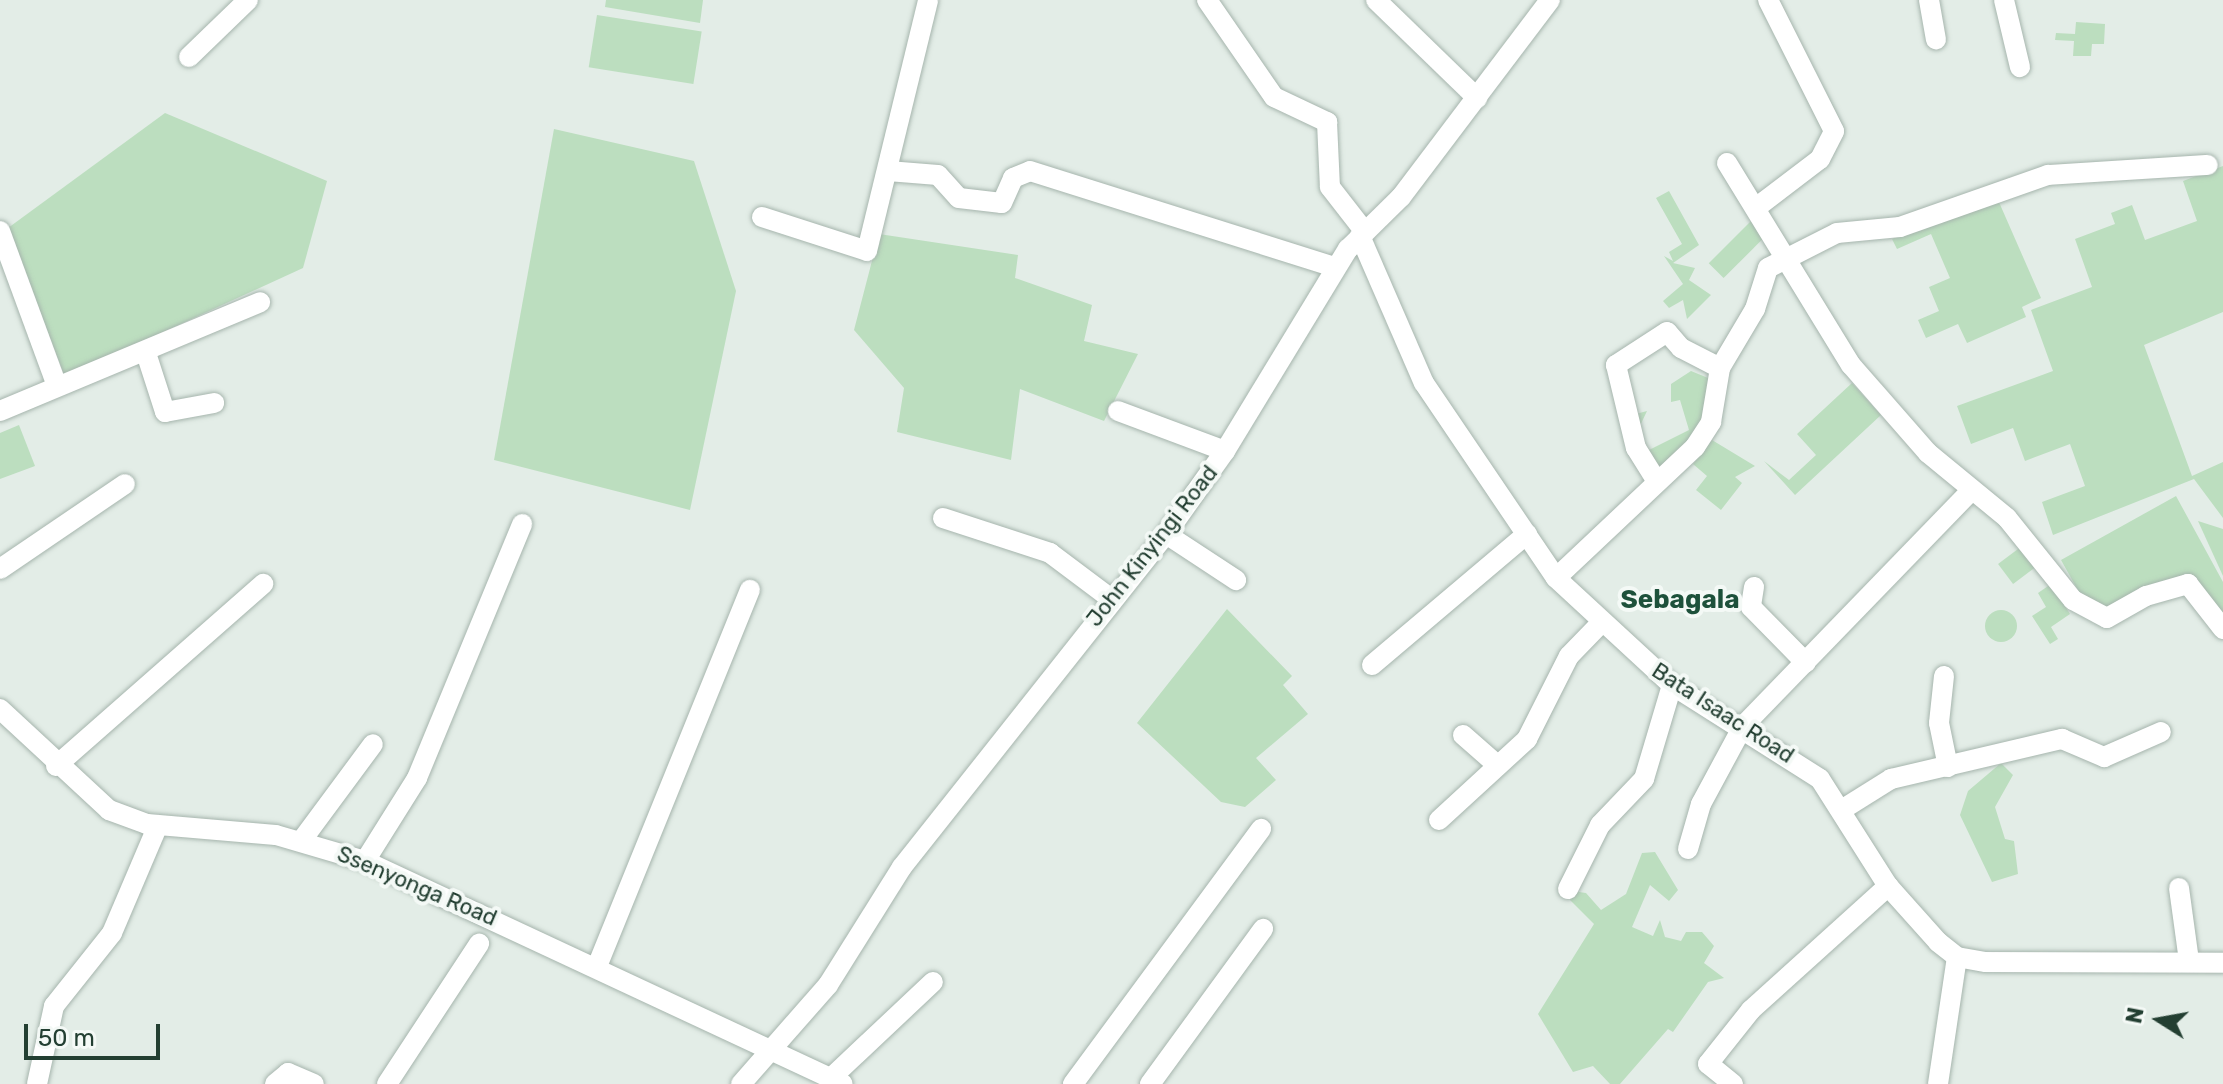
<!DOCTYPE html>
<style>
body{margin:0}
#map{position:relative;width:2223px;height:1084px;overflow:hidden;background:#e3ede7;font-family:Rubik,sans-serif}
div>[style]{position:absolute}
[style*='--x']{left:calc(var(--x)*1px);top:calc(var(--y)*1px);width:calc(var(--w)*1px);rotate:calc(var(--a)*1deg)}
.green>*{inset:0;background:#bcdebf;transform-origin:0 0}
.round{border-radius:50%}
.roads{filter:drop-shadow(0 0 2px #a6b5ad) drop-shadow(0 0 2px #a6b5ad)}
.street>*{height:20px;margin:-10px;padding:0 10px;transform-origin:10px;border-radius:10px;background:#fff}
span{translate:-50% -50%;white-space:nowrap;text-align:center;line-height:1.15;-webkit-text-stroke:8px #f4f9f6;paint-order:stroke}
.street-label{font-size:22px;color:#233f32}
.quarter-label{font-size:26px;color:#1e513b;font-weight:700}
.north{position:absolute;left:2119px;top:980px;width:80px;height:80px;-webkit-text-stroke:6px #f4f9f6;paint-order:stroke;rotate:281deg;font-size:22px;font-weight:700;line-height:32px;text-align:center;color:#233f32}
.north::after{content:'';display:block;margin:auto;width:28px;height:36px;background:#233f32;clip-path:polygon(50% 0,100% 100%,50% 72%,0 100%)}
.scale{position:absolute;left:24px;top:1024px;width:136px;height:36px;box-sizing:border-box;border:4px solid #233f32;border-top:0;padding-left:10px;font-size:24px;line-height:28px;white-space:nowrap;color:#233f32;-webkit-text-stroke:6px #f4f9f6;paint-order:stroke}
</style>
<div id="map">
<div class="green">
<div style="clip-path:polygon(606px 0,703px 0,700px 23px,605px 7px)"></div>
<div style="left:597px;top:15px;width:106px;height:53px;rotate:9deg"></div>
<div style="clip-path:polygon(2076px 22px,2105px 24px,2104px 44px,2092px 44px,2091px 56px,2073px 56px,2074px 41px,2055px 40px,2056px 33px,2075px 34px)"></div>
<div style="clip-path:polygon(165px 113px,327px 181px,303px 268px,65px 377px,8px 228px)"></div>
<div style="clip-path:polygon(554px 129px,694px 161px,736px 291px,690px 510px,494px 460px)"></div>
<div style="clip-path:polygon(2223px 166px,2223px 312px,2144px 345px,2192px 476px,2223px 462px,2223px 518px,2194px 479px,2053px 535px,2042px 502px,2085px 486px,2070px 444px,2025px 461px,2013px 428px,1971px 444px,1957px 406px,2053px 371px,2031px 310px,2092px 287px,2075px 239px,2115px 224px,2111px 213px,2132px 205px,2145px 240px,2197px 221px,2183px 181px)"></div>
<div style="clip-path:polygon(1669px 191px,1699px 245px,1673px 263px,1695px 268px,1689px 280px,1711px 295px,1687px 319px,1683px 300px,1669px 308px,1663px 301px,1683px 284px,1664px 256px,1673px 261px,1669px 252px,1682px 244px,1656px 198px)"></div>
<div style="clip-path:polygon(1995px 193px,2041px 298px,2022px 307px,2026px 317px,1967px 343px,1958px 324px,1926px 338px,1918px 320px,1939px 311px,1929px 287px,1950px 278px,1931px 234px,1897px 249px,1892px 239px)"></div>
<div style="left:1754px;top:218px;width:21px;height:64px;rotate:45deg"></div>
<div style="clip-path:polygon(879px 234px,1018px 255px,1015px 278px,1092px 305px,1084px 341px,1138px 354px,1104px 421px,1020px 389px,1011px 460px,897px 432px,904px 388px,854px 330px)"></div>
<div style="clip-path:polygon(1691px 371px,1713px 380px,1702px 427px,1659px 471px,1652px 469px,1636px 445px,1632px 415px,1647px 411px,1637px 432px,1649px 450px,1689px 430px,1680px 400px,1671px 402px,1671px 384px)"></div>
<div style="clip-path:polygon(1852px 383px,1881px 415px,1795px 495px,1764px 461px,1789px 480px,1816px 455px,1797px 434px)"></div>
<div style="clip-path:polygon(19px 425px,35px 466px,0 479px,0 433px)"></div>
<div style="clip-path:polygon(1712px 440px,1755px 466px,1735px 477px,1742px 483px,1721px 510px,1696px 490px,1707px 476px,1693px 464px)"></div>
<div style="clip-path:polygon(2176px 496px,2223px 582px,2223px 625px,2200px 584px,2105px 610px,2084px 601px,2061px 560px)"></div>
<div style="clip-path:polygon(2198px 521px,2223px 529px,2223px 576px)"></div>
<div style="left:2022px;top:546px;width:25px;height:30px;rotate:53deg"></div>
<div style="clip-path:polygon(2051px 584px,2070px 614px,2051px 627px,2058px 639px,2050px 644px,2032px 616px,2046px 607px,2038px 593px)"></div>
<div style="clip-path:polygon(1227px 609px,1292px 676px,1283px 685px,1308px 714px,1256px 758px,1276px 780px,1245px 807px,1221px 802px,1137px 723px)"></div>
<div class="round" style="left:1985px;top:610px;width:32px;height:32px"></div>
<div style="clip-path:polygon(2001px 763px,2013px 775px,1995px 807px,2005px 839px,2014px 841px,2018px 874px,1992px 882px,1960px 815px,1968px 791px)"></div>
<div style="clip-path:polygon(1655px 852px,1678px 890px,1669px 901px,1650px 885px,1632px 927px,1653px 936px,1660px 920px,1665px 937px,1681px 941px,1686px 932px,1702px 932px,1714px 946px,1704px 963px,1724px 978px,1708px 982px,1673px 1032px,1668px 1029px,1620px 1084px,1610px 1084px,1593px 1066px,1573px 1072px,1538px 1014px,1594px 924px,1570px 900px,1572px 891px,1586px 893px,1601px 910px,1626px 894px,1642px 853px)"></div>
</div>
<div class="roads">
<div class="street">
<div style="--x:1207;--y:0;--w:118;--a:55.4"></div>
<div style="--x:1274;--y:97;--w:59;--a:25.3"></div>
<div style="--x:1327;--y:122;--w:65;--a:87.4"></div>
<div style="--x:1330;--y:187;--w:57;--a:52.1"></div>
<div style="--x:1376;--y:0;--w:141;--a:44.1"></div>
<div style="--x:1929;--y:0;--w:40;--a:80"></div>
<div style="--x:2004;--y:0;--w:69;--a:76.6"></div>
<div style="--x:189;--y:57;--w:82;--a:-44"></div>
<div style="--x:1727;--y:163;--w:237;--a:58.5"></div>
<div style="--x:1851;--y:365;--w:117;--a:48.8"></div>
<div style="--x:1928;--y:453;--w:102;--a:39.4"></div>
<div style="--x:2007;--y:518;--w:105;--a:51.2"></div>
<div style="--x:2073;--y:600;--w:38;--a:28"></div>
<div style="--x:2107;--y:618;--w:45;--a:-29.4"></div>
<div style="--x:2146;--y:596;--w:44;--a:-15.9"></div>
<div style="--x:2188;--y:584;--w:57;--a:52.1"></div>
<div style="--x:888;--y:171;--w:50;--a:4.6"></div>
<div style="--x:938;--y:175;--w:31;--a:48"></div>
<div style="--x:959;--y:198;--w:43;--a:6.6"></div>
<div style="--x:1002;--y:203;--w:27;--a:-66"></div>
<div style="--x:1013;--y:178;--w:18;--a:-22"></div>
<div style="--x:1030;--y:171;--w:320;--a:17.5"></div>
<div style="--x:1757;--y:207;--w:79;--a:-37.3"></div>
<div style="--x:1820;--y:159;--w:31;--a:-63"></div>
<div style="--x:1834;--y:131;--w:147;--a:-116.7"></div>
<div style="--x:762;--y:217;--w:110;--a:17.9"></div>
<div style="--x:867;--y:251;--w:258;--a:-76.3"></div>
<div style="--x:0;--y:231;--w:165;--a:69.8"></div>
<div style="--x:1360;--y:236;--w:160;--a:66.5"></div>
<div style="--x:1424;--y:383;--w:235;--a:55.9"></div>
<div style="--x:1556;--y:578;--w:158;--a:42.7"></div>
<div style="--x:1672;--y:685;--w:175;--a:32.4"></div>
<div style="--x:1820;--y:779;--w:127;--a:57.6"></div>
<div style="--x:1888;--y:886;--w:75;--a:48.2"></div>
<div style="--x:1938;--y:942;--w:24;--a:38"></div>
<div style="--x:1957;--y:957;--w:29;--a:10"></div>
<div style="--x:1986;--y:962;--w:237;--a:0.2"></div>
<div style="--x:146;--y:353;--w:62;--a:72.1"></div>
<div style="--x:165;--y:412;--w:50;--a:-10.4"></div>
<div style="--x:1720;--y:368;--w:69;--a:-59.3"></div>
<div style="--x:1755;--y:309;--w:43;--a:-72.4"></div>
<div style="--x:1768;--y:268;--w:77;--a:-26.9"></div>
<div style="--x:1837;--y:233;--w:63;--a:-5.4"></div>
<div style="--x:1900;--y:227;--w:157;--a:-19.4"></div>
<div style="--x:2048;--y:175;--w:160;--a:-3.6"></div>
<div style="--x:0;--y:411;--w:282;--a:-22.7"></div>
<div style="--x:1118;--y:411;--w:114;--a:20.5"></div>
<div style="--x:943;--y:518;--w:113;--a:18.1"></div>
<div style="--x:1050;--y:553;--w:75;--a:36.9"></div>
<div style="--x:1166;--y:534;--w:84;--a:33.3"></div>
<div style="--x:0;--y:569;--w:151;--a:-34.2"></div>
<div style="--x:1556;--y:578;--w:191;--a:-43.3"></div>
<div style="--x:1695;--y:447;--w:30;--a:-57"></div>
<div style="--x:1711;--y:422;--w:55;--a:-80.5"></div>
<div style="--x:1720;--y:368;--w:44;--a:-152.9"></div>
<div style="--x:1681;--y:348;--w:21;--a:-131"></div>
<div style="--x:1667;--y:332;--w:61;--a:147.1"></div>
<div style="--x:1616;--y:365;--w:85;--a:76.5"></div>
<div style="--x:1636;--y:448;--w:38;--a:58"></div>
<div style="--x:1754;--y:587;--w:20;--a:99"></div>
<div style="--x:1751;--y:607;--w:78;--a:45.5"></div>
<div style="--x:1372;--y:665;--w:203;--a:-40.2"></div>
<div style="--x:1944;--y:676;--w:47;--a:96.1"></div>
<div style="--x:1939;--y:723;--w:45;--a:78.4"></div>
<div style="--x:0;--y:709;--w:149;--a:42.8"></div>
<div style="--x:109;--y:810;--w:40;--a:20.2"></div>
<div style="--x:147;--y:824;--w:129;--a:4.9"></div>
<div style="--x:276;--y:835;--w:93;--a:16.3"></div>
<div style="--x:365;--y:861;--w:527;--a:25.01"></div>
<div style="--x:1463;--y:735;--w:44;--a:41.3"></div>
<div style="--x:56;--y:766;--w:276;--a:-41.3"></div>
<div style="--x:1843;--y:809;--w:57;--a:-32"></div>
<div style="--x:1891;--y:779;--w:176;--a:-13.2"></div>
<div style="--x:2062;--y:739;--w:46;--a:23.2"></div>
<div style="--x:2104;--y:757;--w:62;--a:-23.7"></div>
<div style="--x:1439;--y:820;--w:120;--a:-42.6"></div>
<div style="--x:1527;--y:739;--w:93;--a:-63.2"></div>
<div style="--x:1569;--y:656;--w:47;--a:-45.9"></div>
<div style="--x:302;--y:840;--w:119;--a:-53.5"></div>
<div style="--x:1688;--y:849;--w:47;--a:-73.9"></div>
<div style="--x:1701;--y:804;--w:89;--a:-61.7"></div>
<div style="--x:1743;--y:726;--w:327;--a:-45.9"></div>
<div style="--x:365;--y:861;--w:98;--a:-57.9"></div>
<div style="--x:417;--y:778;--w:275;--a:-67.5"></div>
<div style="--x:2179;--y:888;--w:74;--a:82.2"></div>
<div style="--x:1568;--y:889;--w:72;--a:-63.4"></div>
<div style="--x:1600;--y:825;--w:64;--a:-46.3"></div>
<div style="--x:1644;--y:779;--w:98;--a:-73.4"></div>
<div style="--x:598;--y:964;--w:404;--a:-67.9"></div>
<div style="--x:831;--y:1078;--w:140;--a:-43.3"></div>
<div style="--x:37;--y:1084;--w:80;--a:-77.7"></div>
<div style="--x:54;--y:1006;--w:93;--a:-51.5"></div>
<div style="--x:112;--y:933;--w:117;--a:-66.9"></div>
<div style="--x:275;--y:1084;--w:17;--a:-40"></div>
<div style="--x:288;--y:1073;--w:28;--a:23"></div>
<div style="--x:387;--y:1084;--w:168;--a:-56.7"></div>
<div style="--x:741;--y:1084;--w:132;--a:-48.7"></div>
<div style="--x:828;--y:985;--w:139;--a:-57.9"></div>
<div style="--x:902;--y:867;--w:425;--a:-51.6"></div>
<div style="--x:1166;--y:534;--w:102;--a:-54.6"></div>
<div style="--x:1225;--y:451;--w:237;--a:-58.7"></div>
<div style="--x:1348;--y:249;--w:74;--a:-44.5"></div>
<div style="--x:1401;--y:197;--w:247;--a:-52.9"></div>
<div style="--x:1073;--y:1084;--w:317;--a:-53.6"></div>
<div style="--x:1150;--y:1084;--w:192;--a:-53.9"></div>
<div style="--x:1733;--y:1084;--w:32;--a:-141"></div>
<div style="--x:1708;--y:1064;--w:69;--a:-51.5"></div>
<div style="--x:1751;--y:1010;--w:185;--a:-42.1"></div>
<div style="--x:1938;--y:1084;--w:128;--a:-81.5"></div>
</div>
</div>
<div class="street-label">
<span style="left:1152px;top:546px;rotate:-52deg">John Kinyingi Road</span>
<span style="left:1723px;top:713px;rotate:33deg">Bata Isaac Road</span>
<span style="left:417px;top:886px;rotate:23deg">Ssenyonga Road</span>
</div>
<div class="quarter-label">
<span style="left:1680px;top:600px">Sebagala</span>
</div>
<div class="north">N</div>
<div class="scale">50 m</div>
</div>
